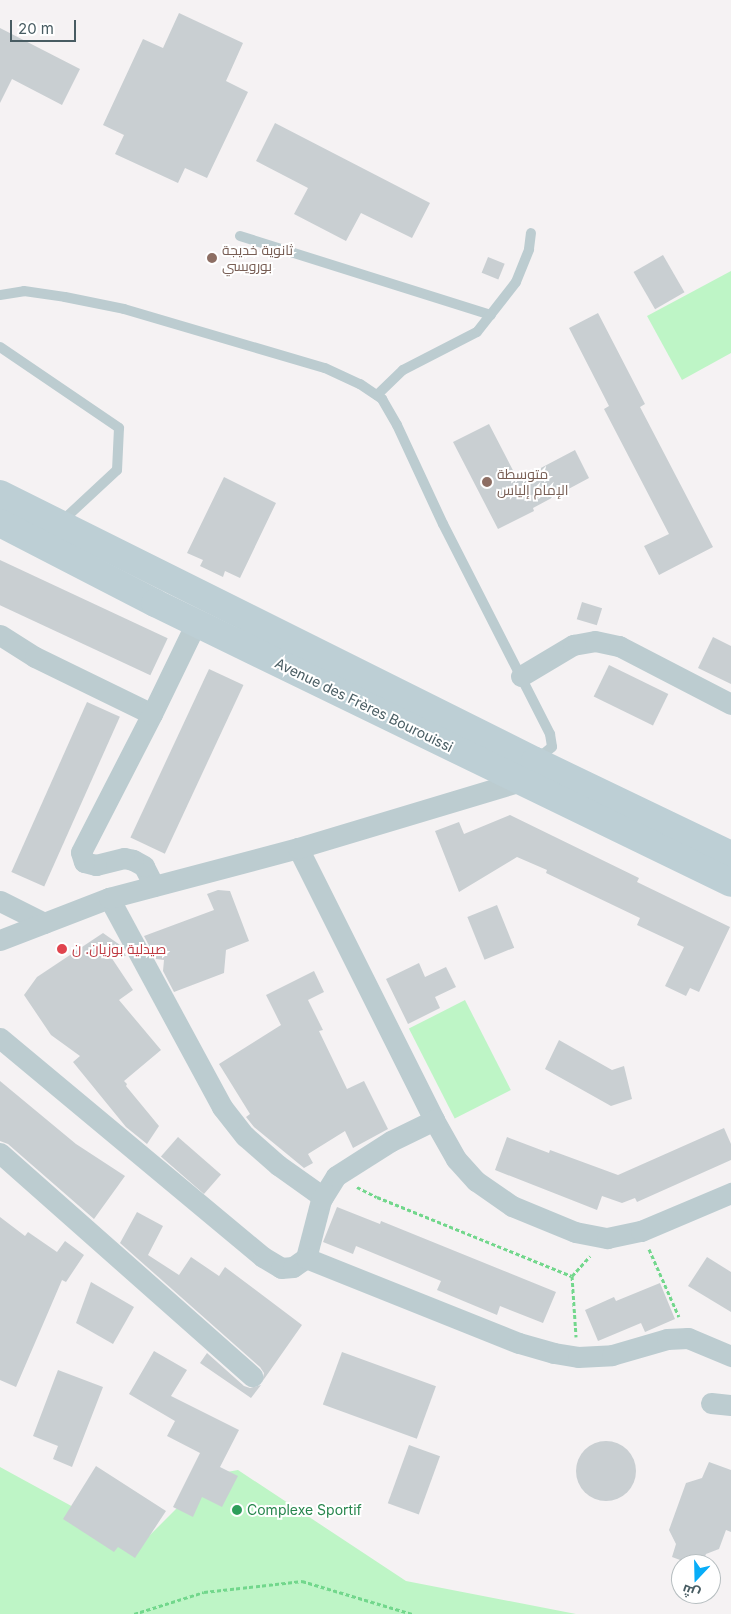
<!DOCTYPE html>
<meta charset="utf-8">
<style>
body{margin:0}
#map{position:relative;width:731px;height:1614px;overflow:hidden;background:#f5f2f3;font-family:Inter,Cairo,sans-serif}
div>[style]{position:absolute}
[style*='--x']{left:calc(var(--x)*1px);top:calc(var(--y)*1px);width:calc(var(--w)*1px);rotate:calc(var(--a)*1deg)}
.green>*{inset:0;background:#bef5c6;transform-origin:0 0}
.building>*{inset:0;background:#c9cfd2;transform-origin:0 0}
.round{border-radius:50%}
.path>*{height:3px;margin-top:-1.5px;transform-origin:0;background:repeating-linear-gradient(90deg,#72d78c 0 4px,transparent 0 6.5px)}
.lane>*{height:10px;margin:-5px;padding:0 5px;transform-origin:5px;border-radius:5px;background:#bcccd0}
.street>*{height:21px;margin:-10.5px;padding:0 10.5px;transform-origin:10.5px;border-radius:10.5px;background:#bcccd0}
.secondary>*{height:28px;margin:-14px;padding:0 14px;transform-origin:14px;border-radius:14px;background:#bdcfd5}
.dots>*{width:14px;height:14px;translate:-50% -50%;box-sizing:border-box;border:2px solid #fff;border-radius:50%}
span{translate:-50% -50%;white-space:nowrap;text-align:center;line-height:1.15;-webkit-text-stroke:4px #fff;paint-order:stroke}
.education-label{font-size:14px;color:#785e54}
.left{translate:0 -50%;text-align:left}
.street-label{font-size:14px;color:#485c62}
.health-label{font-size:14px;color:#be3a42}
.leisure-label{font-size:14px;color:#27864d}
.north{position:absolute;left:671px;top:1554px;width:50px;height:50px;box-sizing:border-box;background:#fff;border:1px solid #b6bec0;border-radius:50%;rotate:201deg;font-size:14px;font-weight:700;line-height:20px;text-align:center;color:#485c62}
.north::after{content:'';display:block;margin:auto;width:18px;height:22px;background:#08adf8;clip-path:polygon(50% 0,100% 100%,50% 72%,0 100%)}
.scale{position:absolute;left:10px;top:20px;width:66px;height:22px;box-sizing:border-box;border:2px solid #485c62;border-top:0;padding-left:6px;font-size:15px;line-height:18px;white-space:nowrap;color:#485c62;-webkit-text-stroke:4px #fff;paint-order:stroke}
</style>
<div id="map">
<div class="green">
<div style="clip-path:polygon(731px 271px,731px 353px,682px 380px,647px 316px)"></div>
<div style="left:465px;top:1000px;width:101px;height:63px;rotate:63deg"></div>
<div style="clip-path:polygon(0 1467px,141px 1544px,210px 1475px,238px 1470px,406px 1581px,576px 1614px,0 1614px)"></div>
</div>
<div class="building">
<div style="clip-path:polygon(179px 13px,243px 43px,226px 81px,248px 92px,207px 178px,185px 168px,178px 183px,115px 154px,124px 135px,103px 125px,143px 39px,163px 48px)"></div>
<div style="clip-path:polygon(0 28px,80px 69px,62px 105px,12px 79px,0 103px)"></div>
<div style="clip-path:polygon(275px 123px,430px 203px,412px 238px,361px 213px,346px 241px,294px 214px,308px 188px,256px 161px)"></div>
<div style="left:663px;top:255px;width:43px;height:34px;rotate:60deg"></div>
<div style="left:488px;top:257px;width:18px;height:17px;rotate:22deg"></div>
<div style="clip-path:polygon(598px 313px,645px 404px,640px 407px,713px 547px,659px 575px,644px 546px,669px 534px,604px 409px,609px 406px,569px 328px)"></div>
<div style="clip-path:polygon(489px 424px,518px 480px,575px 450px,589px 478px,533px 508px,534px 511px,498px 529px,453px 442px)"></div>
<div style="clip-path:polygon(224px 477px,276px 503px,240px 578px,225px 571px,223px 577px,200px 566px,203px 560px,187px 553px)"></div>
<div style="left:0;top:560px;width:185px;height:41px;rotate:25deg"></div>
<div style="left:582px;top:602px;width:21px;height:18px;rotate:17deg"></div>
<div style="clip-path:polygon(713px 637px,731px 646px,731px 684px,698px 668px)"></div>
<div style="left:609px;top:665px;width:66px;height:35px;rotate:26deg"></div>
<div style="left:209px;top:669px;width:38px;height:186px;rotate:25deg"></div>
<div style="left:87px;top:702px;width:36px;height:186px;rotate:24deg"></div>
<div style="clip-path:polygon(510px 815px,639px 878px,637px 882px,730px 927px,699px 992px,690px 988px,686px 996px,665px 986px,684px 947px,637px 925px,640px 918px,546px 873px,547px 870px,517px 857px,459px 892px,435px 831px,459px 822px,464px 834px)"></div>
<div style="clip-path:polygon(218px 890px,230px 891px,249px 941px,226px 950px,224px 973px,174px 992px,163px 971px,164px 960px,156px 959px,144px 936px,214px 910px,207px 894px)"></div>
<div style="left:497px;top:905px;width:46px;height:32px;rotate:68deg"></div>
<div style="clip-path:polygon(103px 933px,120px 945px,126px 956px,109px 954px,133px 990px,119px 1000px,161px 1050px,124px 1081px,127px 1084px,126px 1086px,159px 1126px,147px 1144px,126px 1127px,73px 1062px,80px 1056px,51px 1035px,24px 995px,37px 977px)"></div>
<div style="clip-path:polygon(419px 963px,425px 977px,446px 967px,456px 987px,435px 997px,440px 1008px,408px 1024px,386px 979px)"></div>
<div style="clip-path:polygon(314px 971px,324px 992px,308px 1000px,323px 1030px,319px 1031px,347px 1089px,364px 1081px,388px 1129px,353px 1148px,345px 1131px,308px 1154px,313px 1163px,304px 1168px,254px 1127px,246px 1117px,250px 1114px,219px 1064px,281px 1025px,266px 995px)"></div>
<div style="clip-path:polygon(559px 1040px,612px 1070px,624px 1066px,632px 1099px,611px 1106px,545px 1069px)"></div>
<div style="clip-path:polygon(0 1081px,76px 1144px,125px 1176px,94px 1219px,8px 1144px,0 1141px)"></div>
<div style="clip-path:polygon(724px 1128px,731px 1144px,731px 1160px,637px 1202px,635px 1198px,622px 1203px,602px 1196px,597px 1210px,495px 1170px,507px 1137px,549px 1153px,550px 1150px,618px 1175px)"></div>
<div style="left:178px;top:1137px;width:57px;height:26px;rotate:41deg"></div>
<div style="clip-path:polygon(337px 1207px,380px 1224px,381px 1221px,556px 1292px,543px 1323px,500px 1306px,497px 1315px,437px 1290px,441px 1281px,356px 1246px,353px 1254px,323px 1242px)"></div>
<div style="clip-path:polygon(137px 1212px,163px 1226px,148px 1255px,179px 1275px,191px 1257px,219px 1276px,225px 1267px,302px 1325px,262px 1382px,264px 1373px,260px 1367px,120px 1243px)"></div>
<div style="clip-path:polygon(0 1217px,25px 1236px,28px 1232px,57px 1252px,65px 1241px,84px 1255px,66px 1282px,62px 1280px,16px 1387px,0 1380px)"></div>
<div style="clip-path:polygon(707px 1257px,731px 1272px,731px 1312px,688px 1286px)"></div>
<div style="clip-path:polygon(91px 1282px,134px 1307px,113px 1344px,76px 1323px)"></div>
<div style="clip-path:polygon(660px 1283px,675px 1319px,645px 1332px,641px 1323px,598px 1341px,585px 1310px,614px 1297px,616px 1301px)"></div>
<div style="clip-path:polygon(154px 1351px,187px 1370px,171px 1396px,239px 1430px,220px 1467px,238px 1476px,222px 1507px,202px 1497px,193px 1517px,173px 1507px,200px 1453px,167px 1436px,175px 1421px,129px 1394px)"></div>
<div style="left:342px;top:1352px;width:100px;height:56px;rotate:20deg"></div>
<div style="clip-path:polygon(207px 1353px,244px 1386px,250px 1388px,261px 1385px,251px 1398px,200px 1363px)"></div>
<div style="clip-path:polygon(58px 1370px,103px 1387px,72px 1467px,53px 1459px,58px 1446px,33px 1436px)"></div>
<div class="round" style="left:576px;top:1441px;width:60px;height:60px"></div>
<div style="left:409px;top:1445px;width:33px;height:62px;rotate:20deg"></div>
<div style="clip-path:polygon(709px 1462px,731px 1470px,731px 1532px,726px 1530px,719px 1549px,706px 1554px,702px 1564px,691px 1564px,672px 1557px,676px 1544px,669px 1530px,686px 1483px,702px 1478px)"></div>
<div style="clip-path:polygon(96px 1466px,166px 1511px,135px 1558px,118px 1547px,114px 1552px,63px 1519px)"></div>
</div>
<div class="path">
<div style="--x:357;--y:1187;--w:22;--a:27"></div>
<div style="--x:377;--y:1197;--w:210;--a:22.1"></div>
<div style="--x:572;--y:1276;--w:61;--a:86.2"></div>
<div style="--x:649;--y:1249;--w:74;--a:66.2"></div>
<div style="--x:572;--y:1276;--w:27;--a:-48"></div>
<div style="--x:134;--y:1614;--w:73;--a:-17.4"></div>
<div style="--x:204;--y:1592;--w:99;--a:-6.4"></div>
<div style="--x:302;--y:1581;--w:115;--a:16.7"></div>
</div>
<div class="lane">
<div style="--x:240;--y:236;--w:263;--a:17.5"></div>
<div style="--x:0;--y:295;--w:24;--a:-9"></div>
<div style="--x:24;--y:291;--w:41;--a:8.3"></div>
<div style="--x:65;--y:297;--w:60;--a:11.5"></div>
<div style="--x:124;--y:309;--w:209;--a:16.4"></div>
<div style="--x:325;--y:368;--w:38;--a:25"></div>
<div style="--x:360;--y:384;--w:27;--a:34"></div>
<div style="--x:382;--y:399;--w:30;--a:60"></div>
<div style="--x:397;--y:425;--w:109;--a:65.1"></div>
<div style="--x:443;--y:524;--w:236;--a:63"></div>
<div style="--x:550;--y:734;--w:13;--a:81"></div>
<div style="--x:552;--y:747;--w:21;--a:141"></div>
<div style="--x:0;--y:347;--w:144;--a:34.2"></div>
<div style="--x:119;--y:428;--w:42;--a:92.7"></div>
<div style="--x:117;--y:470;--w:78;--a:137.1"></div>
<div style="--x:377;--y:395;--w:36;--a:-44"></div>
<div style="--x:403;--y:370;--w:83;--a:-27.2"></div>
<div style="--x:477;--y:332;--w:63;--a:-52"></div>
<div style="--x:516;--y:282;--w:35;--a:-68"></div>
<div style="--x:529;--y:249;--w:16;--a:-83"></div>
</div>
<div class="street">
<div style="--x:0;--y:635;--w:41;--a:32.2"></div>
<div style="--x:35;--y:657;--w:130;--a:26"></div>
<div style="--x:521;--y:676;--w:61;--a:-30.8"></div>
<div style="--x:573;--y:645;--w:22;--a:-10"></div>
<div style="--x:595;--y:641;--w:25;--a:12"></div>
<div style="--x:619;--y:646;--w:126;--a:27.4"></div>
<div style="--x:298;--y:848;--w:304;--a:63.4"></div>
<div style="--x:434;--y:1120;--w:45;--a:60.6"></div>
<div style="--x:456;--y:1159;--w:30;--a:48"></div>
<div style="--x:476;--y:1181;--w:44;--a:34.8"></div>
<div style="--x:512;--y:1206;--w:68;--a:22.4"></div>
<div style="--x:575;--y:1232;--w:33;--a:11"></div>
<div style="--x:607;--y:1238;--w:35;--a:-12"></div>
<div style="--x:641;--y:1231;--w:98;--a:-22.9"></div>
<div style="--x:154;--y:886;--w:22;--a:-117"></div>
<div style="--x:144;--y:866;--w:13;--a:-151"></div>
<div style="--x:133;--y:860;--w:9;--a:-167"></div>
<div style="--x:124;--y:858;--w:29;--a:166"></div>
<div style="--x:96;--y:865;--w:12;--a:-166"></div>
<div style="--x:84;--y:862;--w:10;--a:-107"></div>
<div style="--x:81;--y:852;--w:155;--a:-62.8"></div>
<div style="--x:152;--y:714;--w:101;--a:-64.2"></div>
<div style="--x:109;--y:898;--w:238;--a:61.6"></div>
<div style="--x:222;--y:1107;--w:37;--a:52"></div>
<div style="--x:245;--y:1136;--w:44;--a:41.3"></div>
<div style="--x:278;--y:1165;--w:55;--a:35.4"></div>
<div style="--x:0;--y:901;--w:49;--a:26.6"></div>
<div style="--x:0;--y:940;--w:117;--a:-21.1"></div>
<div style="--x:109;--y:898;--w:196;--a:-14.8"></div>
<div style="--x:298;--y:848;--w:234;--a:-16.7"></div>
<div style="--x:522;--y:781;--w:9;--a:-54"></div>
<div style="--x:0;--y:1038;--w:342;--a:39.8"></div>
<div style="--x:263;--y:1257;--w:21;--a:31"></div>
<div style="--x:281;--y:1268;--w:12;--a:-5"></div>
<div style="--x:293;--y:1267;--w:16;--a:-35"></div>
<div style="--x:306;--y:1258;--w:60;--a:-75.5"></div>
<div style="--x:321;--y:1200;--w:28;--a:-58"></div>
<div style="--x:336;--y:1176;--w:65;--a:-32.5"></div>
<div style="--x:391;--y:1141;--w:48;--a:-26"></div>
<div style="--x:0;--y:1153;--w:337;--a:41.5"></div>
<div style="--x:306;--y:1258;--w:229;--a:21.8"></div>
<div style="--x:519;--y:1343;--w:36;--a:16"></div>
<div style="--x:554;--y:1353;--w:24;--a:9"></div>
<div style="--x:578;--y:1357;--w:34;--a:-3"></div>
<div style="--x:612;--y:1355;--w:57;--a:-16.2"></div>
<div style="--x:667;--y:1339;--w:21;--a:-3"></div>
<div style="--x:688;--y:1338;--w:47;--a:22.7"></div>
<div style="--x:711;--y:1403;--w:20;--a:6"></div>
</div>
<div class="secondary">
<div style="--x:0;--y:494;--w:598;--a:26.52"></div>
<div style="--x:535;--y:761;--w:217;--a:25.6"></div>
<div style="--x:0;--y:523;--w:174;--a:27.3"></div>
<div style="--x:155;--y:603;--w:640;--a:25.92"></div>
</div>
<div class="dots">
<div style="left:212px;top:258px;background:#8d6e63"></div>
<div style="left:487px;top:482px;background:#8d6e63"></div>
<div style="left:62px;top:949px;background:#e0444e"></div>
<div style="left:237px;top:1510px;background:#2e9e5b"></div>
</div>
<div class="education-label">
<span class="left" style="left:222px;top:258px">ثانوية خديجة<br>بورويسي</span>
<span class="left" style="left:497px;top:482px">متوسطة<br>الإمام إلياس</span>
</div>
<div class="street-label">
<span style="left:364px;top:705px;rotate:26deg">Avenue des Frères Bourouissi</span>
</div>
<div class="health-label">
<span class="left" style="left:72px;top:949px">صيدلية بوزيان. ن</span>
</div>
<div class="leisure-label">
<span class="left" style="left:247px;top:1510px">Complexe Sportif</span>
</div>
<div class="north">ش</div>
<div class="scale">20 m</div>
</div>
